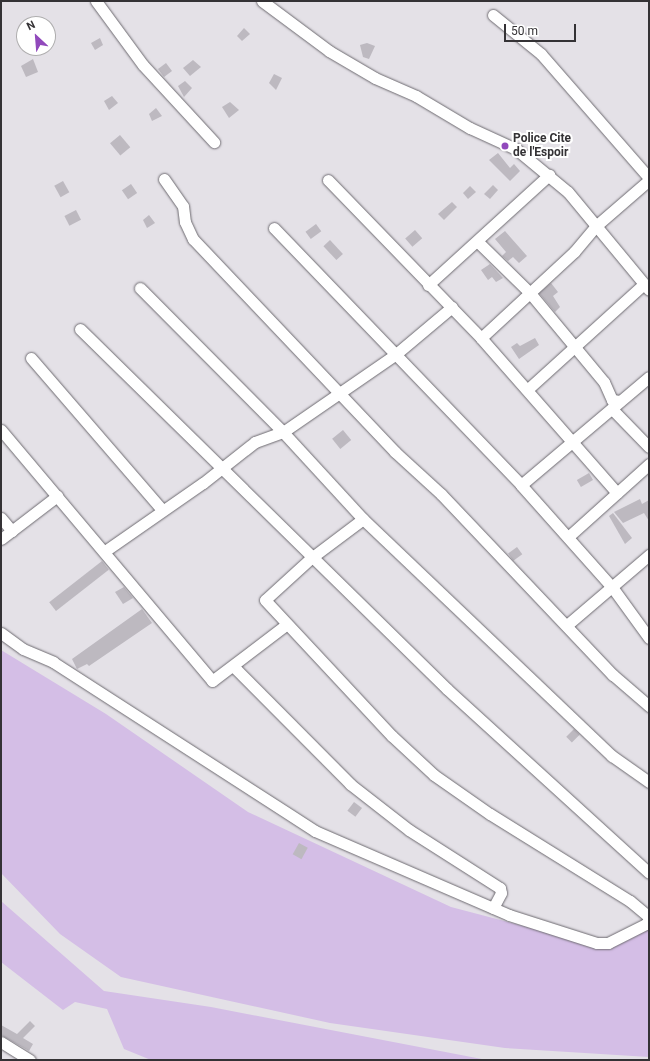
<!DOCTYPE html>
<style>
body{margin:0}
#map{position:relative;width:650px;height:1061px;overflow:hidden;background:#e4e1e7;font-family:Roboto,sans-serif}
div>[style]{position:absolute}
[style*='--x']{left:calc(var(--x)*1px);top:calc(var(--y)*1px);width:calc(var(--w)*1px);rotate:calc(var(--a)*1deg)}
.green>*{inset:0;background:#d4bee6}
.building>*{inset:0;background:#bdb9c0;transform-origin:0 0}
.roads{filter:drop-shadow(0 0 1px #6d6a70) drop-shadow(0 0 1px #6d6a70)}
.street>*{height:11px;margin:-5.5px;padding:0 5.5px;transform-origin:5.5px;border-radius:5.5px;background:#fff}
.dots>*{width:11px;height:11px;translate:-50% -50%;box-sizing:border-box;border:2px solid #fff;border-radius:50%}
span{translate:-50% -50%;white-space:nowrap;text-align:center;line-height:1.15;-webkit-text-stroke:4px #fff;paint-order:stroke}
.poi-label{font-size:12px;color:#343235;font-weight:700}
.left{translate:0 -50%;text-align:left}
.frame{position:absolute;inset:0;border:2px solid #343235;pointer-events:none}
.north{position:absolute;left:16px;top:16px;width:40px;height:40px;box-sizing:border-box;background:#fff;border:1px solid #aeadae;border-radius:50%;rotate:334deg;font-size:11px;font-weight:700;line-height:16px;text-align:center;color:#343235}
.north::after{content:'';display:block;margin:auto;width:14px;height:18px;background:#9149bc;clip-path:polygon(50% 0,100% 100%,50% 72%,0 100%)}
.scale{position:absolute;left:504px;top:24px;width:72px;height:18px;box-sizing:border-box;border:2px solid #343235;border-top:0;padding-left:5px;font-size:12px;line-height:14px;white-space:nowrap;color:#343235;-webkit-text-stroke:3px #fff;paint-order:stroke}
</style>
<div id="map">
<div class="green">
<div style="clip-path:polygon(1px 650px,106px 714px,248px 812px,451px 907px,603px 947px,649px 924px,649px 1057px,505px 1048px,330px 1023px,121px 977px,60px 934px,1px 873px)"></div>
<div style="clip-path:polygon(1px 901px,104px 991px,211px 1007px,487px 1060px,151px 1060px,124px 1049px,107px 1009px,75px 1002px,63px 1010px,1px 962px)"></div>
</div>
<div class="building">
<div style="clip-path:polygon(244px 28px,250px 34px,242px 41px,237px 36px)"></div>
<div style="clip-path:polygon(100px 38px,103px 45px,95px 50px,91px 43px)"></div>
<div style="clip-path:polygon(367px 43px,375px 46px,369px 59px,363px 57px,360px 45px)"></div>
<div style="clip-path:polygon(33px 59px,38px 72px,26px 77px,21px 66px)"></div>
<div style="clip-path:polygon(193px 60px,201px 67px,190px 76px,183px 68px)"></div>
<div style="left:166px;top:63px;width:10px;height:10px;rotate:53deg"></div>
<div style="clip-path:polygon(274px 74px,282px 78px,276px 90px,269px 83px)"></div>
<div style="clip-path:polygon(185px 81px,192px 88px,184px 97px,178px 86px)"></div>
<div style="clip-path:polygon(112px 96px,118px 103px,109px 110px,104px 101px)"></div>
<div style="clip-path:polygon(230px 102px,239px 110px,229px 118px,222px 107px)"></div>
<div style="clip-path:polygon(156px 108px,162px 116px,152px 121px,149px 114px)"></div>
<div style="left:120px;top:135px;width:16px;height:13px;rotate:50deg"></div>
<div style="clip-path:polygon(498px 153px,510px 168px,514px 164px,520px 171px,510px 181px,489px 160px)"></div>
<div style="left:63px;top:181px;width:13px;height:10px;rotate:61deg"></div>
<div style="left:131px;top:184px;width:11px;height:11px;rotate:56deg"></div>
<div style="clip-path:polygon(493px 185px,498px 190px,490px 199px,484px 194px)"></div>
<div style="clip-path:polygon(470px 186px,476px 192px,468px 199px,463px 193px)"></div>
<div style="clip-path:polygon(452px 202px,457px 207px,444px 220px,438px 214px)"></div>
<div style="left:76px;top:210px;width:11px;height:13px;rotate:63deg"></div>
<div style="clip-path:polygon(149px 215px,155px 223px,147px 228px,143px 220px)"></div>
<div style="left:316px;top:224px;width:9px;height:13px;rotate:54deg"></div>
<div style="left:415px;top:230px;width:11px;height:13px;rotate:49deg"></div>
<div style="clip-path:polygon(505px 231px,527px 256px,519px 263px,513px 257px,508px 261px,502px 256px,506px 252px,495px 239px)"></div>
<div style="left:330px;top:240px;width:19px;height:9px;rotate:47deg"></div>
<div style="clip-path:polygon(490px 264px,503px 278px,496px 282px,492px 277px,488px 280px,481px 270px)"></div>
<div style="clip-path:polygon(551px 283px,558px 292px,553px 296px,560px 307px,555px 312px,539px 293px)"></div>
<div style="clip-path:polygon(535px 338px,539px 345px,519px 359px,511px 347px,517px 343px,520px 346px)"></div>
<div style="left:343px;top:430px;width:13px;height:14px;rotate:51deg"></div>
<div style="left:589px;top:473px;width:8px;height:14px;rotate:60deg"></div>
<div style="clip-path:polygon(640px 499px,642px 504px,649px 500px,649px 521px,644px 513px,623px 523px,614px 512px)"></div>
<div style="clip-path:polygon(613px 513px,632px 538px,625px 544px,609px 516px)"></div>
<div style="left:517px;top:547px;width:9px;height:11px;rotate:54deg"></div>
<div style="left:102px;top:561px;width:11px;height:67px;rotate:52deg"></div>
<div style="clip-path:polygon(124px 587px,133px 598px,123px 604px,115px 592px)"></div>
<div style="clip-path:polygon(142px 609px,152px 623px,89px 666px,87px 664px,77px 669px,72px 659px)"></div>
<div style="left:574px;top:729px;width:8px;height:11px;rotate:45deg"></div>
<div style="left:354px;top:802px;width:10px;height:11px;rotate:37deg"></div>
<div style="left:299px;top:843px;width:10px;height:13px;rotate:29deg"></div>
<div style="clip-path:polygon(30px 1021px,35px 1026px,23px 1038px,33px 1044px,29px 1051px,1px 1035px,1px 1025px,17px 1034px)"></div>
</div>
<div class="roads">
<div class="street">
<div style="--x:96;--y:1;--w:79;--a:53.7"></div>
<div style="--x:143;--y:65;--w:105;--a:47.3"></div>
<div style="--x:262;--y:1;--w:84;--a:36.7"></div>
<div style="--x:329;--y:51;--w:53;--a:30.4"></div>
<div style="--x:375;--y:78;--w:45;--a:23.7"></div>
<div style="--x:416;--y:96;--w:63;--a:30.7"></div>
<div style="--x:470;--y:128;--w:51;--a:24.5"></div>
<div style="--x:516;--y:149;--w:67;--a:39.6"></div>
<div style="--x:568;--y:192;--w:127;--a:50.4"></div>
<div style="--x:493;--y:15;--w:62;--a:39.1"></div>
<div style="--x:541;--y:54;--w:164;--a:48.9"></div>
<div style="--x:164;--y:179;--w:33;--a:55"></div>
<div style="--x:183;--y:206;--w:16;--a:83"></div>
<div style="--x:185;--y:222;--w:19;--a:65"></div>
<div style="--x:193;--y:239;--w:294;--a:46.5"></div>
<div style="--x:395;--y:452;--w:62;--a:42.4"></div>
<div style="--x:441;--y:494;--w:250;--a:46.5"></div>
<div style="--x:613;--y:675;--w:48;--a:40.7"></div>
<div style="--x:328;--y:180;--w:220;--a:45.9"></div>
<div style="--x:481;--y:338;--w:206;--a:48.7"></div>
<div style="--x:274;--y:228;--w:356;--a:46.1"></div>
<div style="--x:521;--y:485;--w:137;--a:48.3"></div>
<div style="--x:612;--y:587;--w:63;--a:54"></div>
<div style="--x:478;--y:242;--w:73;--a:44.4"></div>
<div style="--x:530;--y:293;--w:116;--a:50.3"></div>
<div style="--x:604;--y:382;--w:20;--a:66"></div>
<div style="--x:612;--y:400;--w:8;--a:7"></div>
<div style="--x:428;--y:285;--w:164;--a:-42.3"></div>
<div style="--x:140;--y:288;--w:203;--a:45.2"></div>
<div style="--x:283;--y:432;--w:118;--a:47.4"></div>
<div style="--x:363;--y:519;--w:344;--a:43.6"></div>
<div style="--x:612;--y:756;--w:45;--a:35.1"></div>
<div style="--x:80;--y:329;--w:514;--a:44.45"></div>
<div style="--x:447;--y:689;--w:273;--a:42.3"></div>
<div style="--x:481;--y:338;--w:127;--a:-42.8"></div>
<div style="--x:574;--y:252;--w:35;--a:-50"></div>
<div style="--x:597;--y:225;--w:69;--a:-40.9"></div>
<div style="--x:31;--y:358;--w:201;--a:49.2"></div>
<div style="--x:528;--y:389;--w:156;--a:-42.2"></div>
<div style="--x:612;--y:409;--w:53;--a:45.8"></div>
<div style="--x:1;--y:430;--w:328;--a:49.9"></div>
<div style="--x:212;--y:681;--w:94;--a:-37.2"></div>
<div style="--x:521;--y:485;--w:167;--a:-40.2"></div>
<div style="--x:1;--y:518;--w:17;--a:50"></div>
<div style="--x:363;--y:519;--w:65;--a:143.1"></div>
<div style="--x:311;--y:558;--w:62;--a:137.6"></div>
<div style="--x:265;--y:600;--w:186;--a:47"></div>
<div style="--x:392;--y:736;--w:57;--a:42.9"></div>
<div style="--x:434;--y:775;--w:68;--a:34.9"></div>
<div style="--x:490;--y:814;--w:165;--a:31.9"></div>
<div style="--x:630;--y:901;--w:25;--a:40"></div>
<div style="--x:568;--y:537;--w:109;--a:-42"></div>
<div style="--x:1;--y:539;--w:71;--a:-37.5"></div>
<div style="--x:105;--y:551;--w:119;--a:-34.8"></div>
<div style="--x:203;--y:483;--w:66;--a:-38.3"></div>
<div style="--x:255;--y:442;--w:30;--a:-20"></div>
<div style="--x:283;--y:432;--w:137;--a:-34.6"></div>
<div style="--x:396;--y:354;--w:73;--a:-40"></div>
<div style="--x:567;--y:625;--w:108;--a:-40.5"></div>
<div style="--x:1;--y:633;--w:27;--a:36"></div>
<div style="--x:23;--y:649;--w:33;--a:23"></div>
<div style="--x:53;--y:662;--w:312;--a:32.8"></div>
<div style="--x:315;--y:831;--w:211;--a:23.4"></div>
<div style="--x:509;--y:915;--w:92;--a:17.7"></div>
<div style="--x:597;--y:943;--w:11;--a:0"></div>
<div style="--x:608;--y:943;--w:42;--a:-26.6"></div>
<div style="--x:646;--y:924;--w:6;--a:-59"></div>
<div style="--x:234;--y:667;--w:165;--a:45.2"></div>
<div style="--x:350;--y:784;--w:75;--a:37.9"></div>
<div style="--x:409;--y:830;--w:108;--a:32.5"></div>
<div style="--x:500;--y:888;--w:5;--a:79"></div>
<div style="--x:501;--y:893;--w:17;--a:118"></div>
<div style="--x:1;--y:1042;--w:34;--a:32"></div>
</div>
</div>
<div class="dots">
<div style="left:505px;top:146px;background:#9149bc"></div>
</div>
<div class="poi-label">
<span class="left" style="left:513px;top:146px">Police Cite<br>de l'Espoir</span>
</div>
<div class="frame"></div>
<div class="north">N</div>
<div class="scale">50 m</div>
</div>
